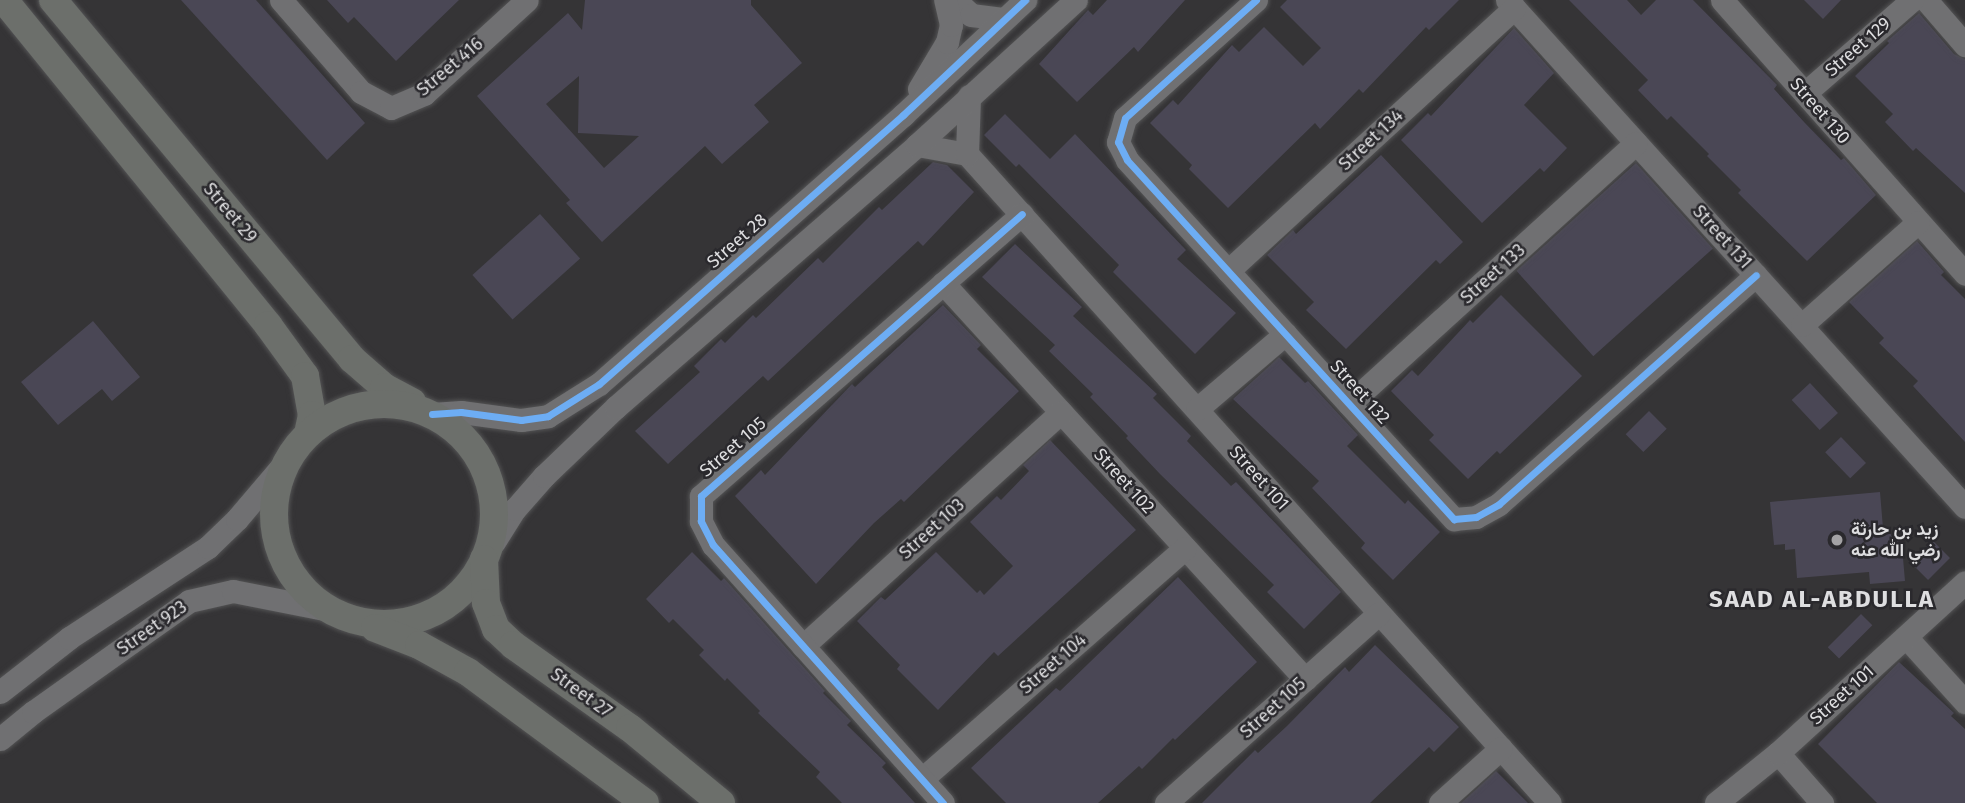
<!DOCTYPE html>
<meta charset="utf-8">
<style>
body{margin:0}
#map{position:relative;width:1965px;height:803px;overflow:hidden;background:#353436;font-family:"Fira Sans",Vazirmatn,sans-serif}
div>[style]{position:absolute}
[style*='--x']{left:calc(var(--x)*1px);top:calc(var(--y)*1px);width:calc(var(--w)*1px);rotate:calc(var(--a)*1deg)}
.building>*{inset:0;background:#4a4755;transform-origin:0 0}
.roads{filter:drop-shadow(0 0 2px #535354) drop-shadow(0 0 2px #535354)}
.minor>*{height:23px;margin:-11.5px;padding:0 11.5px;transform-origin:11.5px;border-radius:11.5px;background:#707072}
.major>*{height:28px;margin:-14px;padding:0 14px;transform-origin:14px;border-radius:14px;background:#6c6f6b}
.major>.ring{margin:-14px;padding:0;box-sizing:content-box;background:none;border:28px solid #6c6f6b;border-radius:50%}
.cycleway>*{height:7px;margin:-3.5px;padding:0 3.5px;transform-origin:3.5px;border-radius:3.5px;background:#6dadf4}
.dots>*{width:19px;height:19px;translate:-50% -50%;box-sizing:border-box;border:4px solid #2a292d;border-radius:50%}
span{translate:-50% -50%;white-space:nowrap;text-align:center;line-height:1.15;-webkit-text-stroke:5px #2a292d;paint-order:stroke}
.street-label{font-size:18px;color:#dedee0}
.poi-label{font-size:18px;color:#dedee0;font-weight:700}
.left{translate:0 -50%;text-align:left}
.district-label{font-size:24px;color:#dedee0;font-weight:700;letter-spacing:2px}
</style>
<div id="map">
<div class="building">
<div style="clip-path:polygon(181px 0,256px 0,365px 123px,327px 160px)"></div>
<div style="clip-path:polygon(327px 0,459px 0,396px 61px,354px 17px,348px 23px)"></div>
<div style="clip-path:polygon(evenodd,585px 0,751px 0,751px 5px,802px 63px,754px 105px,769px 122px,722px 164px,705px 146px,602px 242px,566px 203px,570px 200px,477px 96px,568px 13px,582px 30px,585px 0,579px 76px,578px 133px,639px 136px,604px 168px,546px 104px,579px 76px)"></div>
<div style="clip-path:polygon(1107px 0,1185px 0,1138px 52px,1134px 47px,1077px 102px,1039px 64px,1088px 10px,1093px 15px)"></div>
<div style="clip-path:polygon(1287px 0,1459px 0,1429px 30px,1426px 27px,1363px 93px,1359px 89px,1320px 129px,1315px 123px,1228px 208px,1189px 169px,1192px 165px,1150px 123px,1173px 100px,1178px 105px,1232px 45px,1239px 52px,1264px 27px,1303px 66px,1321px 48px,1280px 7px)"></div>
<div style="clip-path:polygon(1569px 0,1627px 0,1641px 15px,1656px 0,1693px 0,1777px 85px,1774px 89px,1805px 123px,1841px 160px,1844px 158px,1876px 195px,1807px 261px,1738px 193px,1741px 190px,1707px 156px,1709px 154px,1671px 116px,1667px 120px,1638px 90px,1648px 80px)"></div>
<div style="clip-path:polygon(1804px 0,1841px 0,1823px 19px)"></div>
<div style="clip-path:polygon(1919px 13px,1954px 54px,1965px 59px,1965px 193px,1916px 148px,1913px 151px,1885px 122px,1893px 114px,1855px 76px,1889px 43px,1887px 41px)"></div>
<div style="clip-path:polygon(1514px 28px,1554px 73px,1524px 105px,1567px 148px,1544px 172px,1540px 168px,1482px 223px,1401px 140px,1428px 113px,1431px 116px)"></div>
<div style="clip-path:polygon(1005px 114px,1050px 159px,1075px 134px,1186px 250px,1177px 259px,1236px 313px,1195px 354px,1113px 272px,1119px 265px,1019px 164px,1016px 167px,984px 135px)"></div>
<div style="clip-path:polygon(1381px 155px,1463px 242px,1440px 264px,1436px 260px,1346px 349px,1306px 310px,1314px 302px,1267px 255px,1293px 230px,1296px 234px)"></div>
<div style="clip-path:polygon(933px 162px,947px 165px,974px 192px,923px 246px,918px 241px,768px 381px,763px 376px,668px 464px,635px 431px,700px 372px,694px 366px,721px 339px,725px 343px,753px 315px,756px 318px,818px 258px,823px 263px,879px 207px,882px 210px)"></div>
<div style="left:1636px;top:163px;width:115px;height:161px;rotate:48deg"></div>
<div style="left:540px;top:214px;width:60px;height:91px;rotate:48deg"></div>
<div style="clip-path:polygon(1917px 241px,1944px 272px,1941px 275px,1965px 299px,1965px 442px,1913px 386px,1918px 381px,1879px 343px,1884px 338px,1849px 302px)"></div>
<div style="clip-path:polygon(1015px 244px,1082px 307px,1073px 316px,1157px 394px,1153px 398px,1191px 436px,1187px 441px,1231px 486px,1236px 482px,1341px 592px,1304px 629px,1267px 592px,1274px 585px,1160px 474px,1126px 438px,1128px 436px,1090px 397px,1093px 394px,1049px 351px,1055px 345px,982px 277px)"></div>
<div style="clip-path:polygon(1501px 295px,1582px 376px,1500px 454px,1497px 451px,1468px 479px,1429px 440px,1434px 435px,1391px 391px,1412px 370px,1418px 376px,1470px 320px,1473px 323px)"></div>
<div style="clip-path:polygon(943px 305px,981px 345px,977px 349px,1019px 391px,904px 502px,901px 499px,874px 523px,816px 584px,735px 496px,761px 470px,765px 475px,852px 384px,855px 387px)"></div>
<div style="clip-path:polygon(93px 321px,140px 377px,112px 401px,102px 389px,58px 425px,21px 382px)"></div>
<div style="clip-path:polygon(1279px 357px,1305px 383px,1308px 381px,1358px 435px,1347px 446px,1405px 504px,1408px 500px,1440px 532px,1393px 580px,1361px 548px,1365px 543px,1312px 488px,1319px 481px,1233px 399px)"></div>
<div style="left:1810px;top:383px;width:41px;height:25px;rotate:47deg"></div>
<div style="left:1649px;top:411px;width:25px;height:33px;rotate:45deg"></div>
<div style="left:1841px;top:437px;width:36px;height:22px;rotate:46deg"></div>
<div style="clip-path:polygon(1050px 440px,1136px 530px,998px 656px,994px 652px,938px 710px,897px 669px,900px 665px,857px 621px,881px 597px,885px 600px,936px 552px,977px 593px,980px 590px,984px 595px,1013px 566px,970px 522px,997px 496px,1001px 500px,1029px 471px,1023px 465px)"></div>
<div style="clip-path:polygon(1880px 492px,1883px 528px,1890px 527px,1891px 536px,1901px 535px,1905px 581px,1870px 584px,1869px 572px,1797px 578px,1795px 549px,1785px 550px,1785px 544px,1774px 545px,1770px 502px)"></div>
<div style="left:1933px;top:541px;width:24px;height:31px;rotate:45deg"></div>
<div style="clip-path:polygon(692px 552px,721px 581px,724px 578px,825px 691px,823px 693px,851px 721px,847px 725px,886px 763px,882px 767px,915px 803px,842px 803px,816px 777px,820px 772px,758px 713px,760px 711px,727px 678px,725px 681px,699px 655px,704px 650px,673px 619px,669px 623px,646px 599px)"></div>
<div style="clip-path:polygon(1178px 577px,1257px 662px,1175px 740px,1173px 738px,1142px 769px,1139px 766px,1098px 803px,1006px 803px,971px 768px,1056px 688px,1060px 691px)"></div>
<div style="left:1861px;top:614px;width:16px;height:47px;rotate:45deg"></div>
<div style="clip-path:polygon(1375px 645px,1459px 727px,1434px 752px,1429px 747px,1370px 803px,1202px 803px,1255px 750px,1258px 753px,1287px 726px,1345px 667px,1349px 672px)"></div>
<div style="clip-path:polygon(1899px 662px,1954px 713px,1951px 716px,1965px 729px,1965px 803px,1877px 803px,1818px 744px)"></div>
<div style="clip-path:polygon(1496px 771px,1528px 803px,1461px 803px)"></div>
</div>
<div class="roads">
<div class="minor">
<div style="--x:281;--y:0;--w:122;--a:49"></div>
<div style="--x:361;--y:92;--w:34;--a:28"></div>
<div style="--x:391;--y:108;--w:36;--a:-23"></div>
<div style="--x:424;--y:94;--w:139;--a:-42.4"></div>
<div style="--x:955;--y:0;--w:22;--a:43"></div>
<div style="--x:971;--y:15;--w:32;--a:7"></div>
<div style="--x:1256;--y:0;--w:176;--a:138"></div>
<div style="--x:1125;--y:118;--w:25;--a:106"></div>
<div style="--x:1118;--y:142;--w:20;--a:63"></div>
<div style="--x:1127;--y:160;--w:486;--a:47.7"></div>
<div style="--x:1454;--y:519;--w:22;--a:-5"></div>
<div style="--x:1476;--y:517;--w:26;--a:-29"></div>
<div style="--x:1499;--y:504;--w:344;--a:-41.7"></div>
<div style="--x:1507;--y:0;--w:683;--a:47.91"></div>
<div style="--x:1722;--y:0;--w:366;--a:48.4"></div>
<div style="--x:1926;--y:0;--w:60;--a:49.1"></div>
<div style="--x:919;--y:89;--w:55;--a:-59.2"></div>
<div style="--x:947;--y:42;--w:17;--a:-77"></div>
<div style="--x:951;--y:25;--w:26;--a:-103"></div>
<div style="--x:1805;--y:93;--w:142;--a:-41"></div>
<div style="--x:917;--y:145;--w:51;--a:10.2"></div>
<div style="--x:967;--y:154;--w:872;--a:48.07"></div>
<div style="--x:967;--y:154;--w:58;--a:-88"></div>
<div style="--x:1228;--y:271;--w:389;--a:-42.6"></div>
<div style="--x:943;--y:283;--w:537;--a:47.57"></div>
<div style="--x:1802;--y:325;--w:155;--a:-41.6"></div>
<div style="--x:1349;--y:404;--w:388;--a:-42.3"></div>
<div style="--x:1197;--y:409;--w:116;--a:-40.4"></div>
<div style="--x:432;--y:414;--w:29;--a:-4"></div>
<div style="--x:461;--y:412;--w:61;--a:7.6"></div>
<div style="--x:521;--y:420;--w:27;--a:-8"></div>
<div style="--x:548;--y:416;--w:60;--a:-32.1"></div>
<div style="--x:599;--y:384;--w:406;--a:-41.5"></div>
<div style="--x:903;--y:115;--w:168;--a:-43.3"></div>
<div style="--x:494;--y:542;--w:39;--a:-58"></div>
<div style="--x:515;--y:509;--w:44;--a:-48.7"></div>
<div style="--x:544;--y:476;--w:100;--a:-43.8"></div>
<div style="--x:616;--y:407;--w:399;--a:-41"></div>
<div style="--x:917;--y:145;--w:215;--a:-42.4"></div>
<div style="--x:1906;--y:637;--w:88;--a:47.8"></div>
<div style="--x:803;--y:646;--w:348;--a:-42.2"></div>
<div style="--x:0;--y:692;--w:88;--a:-38"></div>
<div style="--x:69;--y:638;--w:166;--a:-33.2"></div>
<div style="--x:208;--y:547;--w:40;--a:-44"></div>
<div style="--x:237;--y:519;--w:70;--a:-49.7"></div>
<div style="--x:0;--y:739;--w:43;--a:-39.3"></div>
<div style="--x:33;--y:712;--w:191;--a:-35.4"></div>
<div style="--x:189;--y:601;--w:45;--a:-12.8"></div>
<div style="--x:233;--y:591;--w:98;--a:11.2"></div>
<div style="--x:1778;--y:753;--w:67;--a:48.7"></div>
<div style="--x:922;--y:779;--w:350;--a:-41.3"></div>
<div style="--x:943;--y:803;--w:346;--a:-131.7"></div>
<div style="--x:713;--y:545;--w:27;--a:-117"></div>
<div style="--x:701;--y:521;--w:25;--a:-90"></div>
<div style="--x:701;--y:496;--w:427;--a:-41.3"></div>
<div style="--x:1166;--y:803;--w:285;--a:-41.7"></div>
<div style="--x:1440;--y:803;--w:82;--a:-42"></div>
<div style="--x:1716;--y:803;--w:80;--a:-38.9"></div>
<div style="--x:1778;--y:753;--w:253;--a:-42.4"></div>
</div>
<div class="major">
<div style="--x:4;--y:0;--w:419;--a:50.9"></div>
<div style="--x:268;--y:325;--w:63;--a:54"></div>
<div style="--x:305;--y:376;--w:40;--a:80"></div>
<div style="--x:312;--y:415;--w:19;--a:102"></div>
<div style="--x:53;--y:0;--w:467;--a:50.2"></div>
<div style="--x:352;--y:359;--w:43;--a:41.2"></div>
<div style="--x:384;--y:387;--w:32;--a:28"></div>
<div class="ring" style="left:274px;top:404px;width:192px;height:192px"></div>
<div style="--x:484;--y:559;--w:44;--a:87.4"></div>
<div style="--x:486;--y:603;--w:28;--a:69"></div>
<div style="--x:496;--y:629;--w:23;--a:43"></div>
<div style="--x:513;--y:645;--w:143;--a:35.4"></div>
<div style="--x:630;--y:728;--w:118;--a:39.5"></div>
<div style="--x:375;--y:628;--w:47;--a:21.1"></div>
<div style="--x:419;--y:645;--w:56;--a:28.9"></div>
<div style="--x:468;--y:672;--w:220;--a:36.5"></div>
</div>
</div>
<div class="cycleway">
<div style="--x:1256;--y:0;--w:176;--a:138"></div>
<div style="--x:1125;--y:118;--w:25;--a:106"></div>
<div style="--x:1118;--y:142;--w:20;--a:63"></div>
<div style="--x:1127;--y:160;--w:486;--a:47.7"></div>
<div style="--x:1454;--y:519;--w:22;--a:-5"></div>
<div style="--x:1476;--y:517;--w:26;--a:-29"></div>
<div style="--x:1499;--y:504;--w:344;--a:-41.7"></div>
<div style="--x:432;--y:414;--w:29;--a:-4"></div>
<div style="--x:461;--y:412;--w:61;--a:7.6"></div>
<div style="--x:521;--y:420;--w:27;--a:-8"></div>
<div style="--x:548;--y:416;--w:60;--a:-32.1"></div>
<div style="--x:599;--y:384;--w:406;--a:-41.5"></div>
<div style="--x:903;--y:115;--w:168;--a:-43.3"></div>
<div style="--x:943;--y:803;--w:346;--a:-131.7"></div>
<div style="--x:713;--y:545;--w:27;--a:-117"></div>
<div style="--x:701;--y:521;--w:25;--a:-90"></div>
<div style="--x:701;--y:496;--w:427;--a:-41.3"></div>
</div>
<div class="dots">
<div style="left:1837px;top:540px;background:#a3a2a4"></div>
</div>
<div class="street-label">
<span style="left:1858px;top:47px;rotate:-41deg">Street 129</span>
<span style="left:450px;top:67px;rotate:-40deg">Street 416</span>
<span style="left:1820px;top:111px;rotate:49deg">Street 130</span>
<span style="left:1371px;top:140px;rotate:-43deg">Street 134</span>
<span style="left:230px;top:213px;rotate:50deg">Street 29</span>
<span style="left:1722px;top:237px;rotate:48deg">Street 131</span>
<span style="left:737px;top:241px;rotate:-41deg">Street 28</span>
<span style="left:1493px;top:274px;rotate:-42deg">Street 133</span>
<span style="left:1360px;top:392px;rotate:48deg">Street 132</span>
<span style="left:733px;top:447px;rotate:-41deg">Street 105</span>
<span style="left:1259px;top:478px;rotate:48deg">Street 101</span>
<span style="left:1124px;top:481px;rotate:48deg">Street 102</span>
<span style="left:932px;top:529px;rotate:-42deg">Street 103</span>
<span style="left:152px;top:628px;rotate:-35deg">Street 923</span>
<span style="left:1053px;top:664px;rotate:-41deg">Street 104</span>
<span style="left:581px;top:693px;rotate:36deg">Street 27</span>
<span style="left:1842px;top:695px;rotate:-42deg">Street 101</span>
<span style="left:1273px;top:708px;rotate:-42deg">Street 105</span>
</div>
<div class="poi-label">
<span class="left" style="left:1851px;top:540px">زيد بن حارثة<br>رضي الله عنه</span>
</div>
<div class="district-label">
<span style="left:1822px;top:600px">SAAD AL-ABDULLA</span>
</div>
</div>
